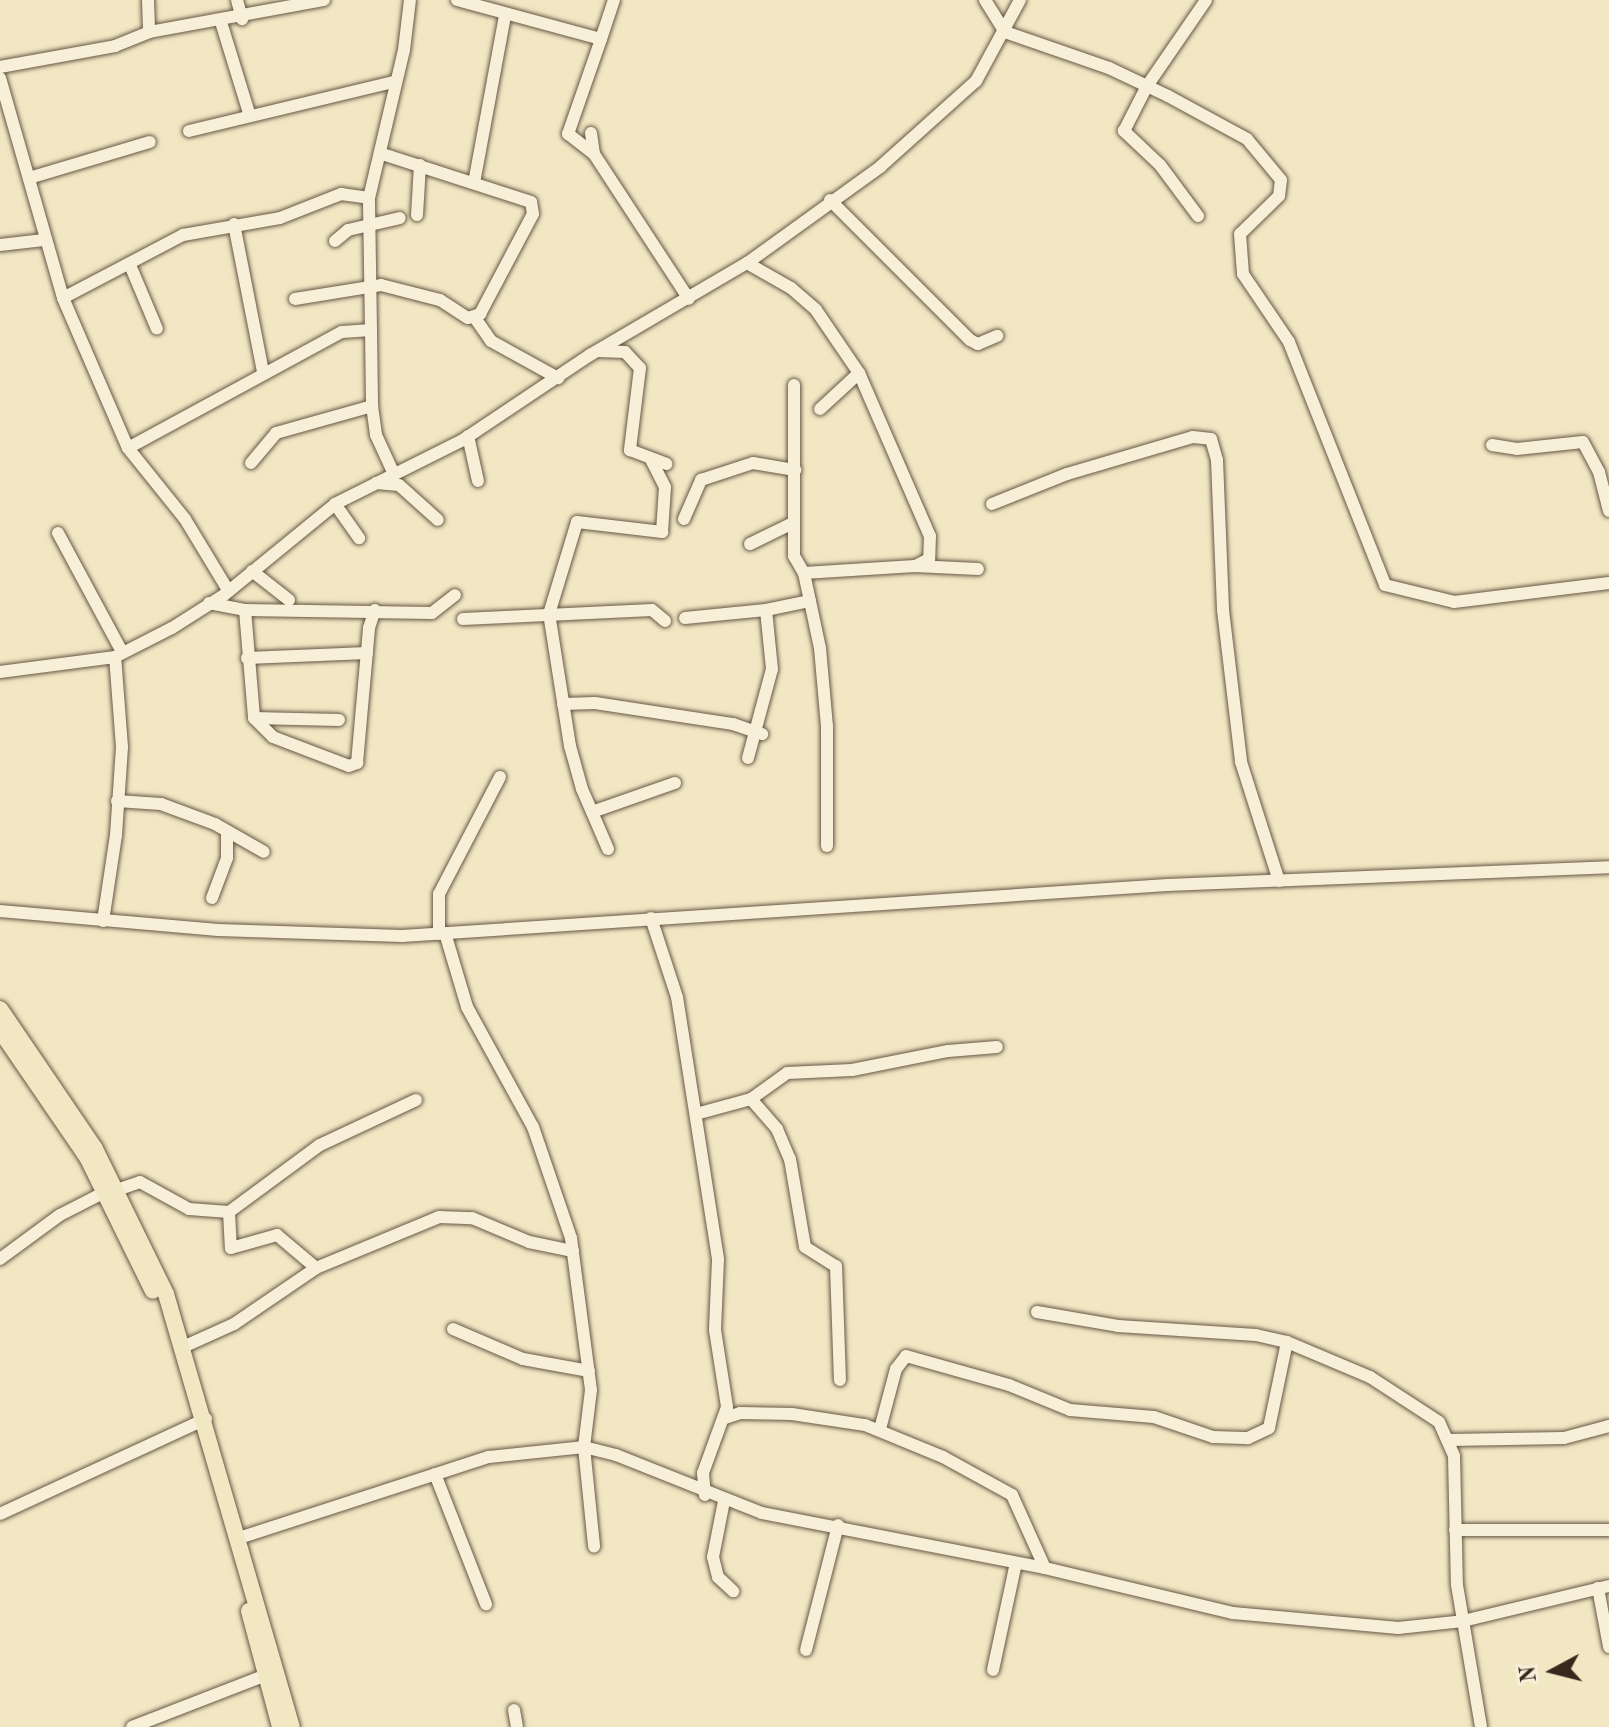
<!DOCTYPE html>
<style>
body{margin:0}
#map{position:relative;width:1609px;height:1727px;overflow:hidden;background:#f2e7c3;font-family:"Old Standard TT",serif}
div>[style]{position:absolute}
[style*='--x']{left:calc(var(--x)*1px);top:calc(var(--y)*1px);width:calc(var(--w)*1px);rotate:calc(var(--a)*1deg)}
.roads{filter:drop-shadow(0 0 2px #665746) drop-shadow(0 0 2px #665746)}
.minor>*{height:12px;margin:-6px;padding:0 6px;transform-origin:6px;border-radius:6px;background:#f7efd8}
.major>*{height:16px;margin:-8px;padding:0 8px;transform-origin:8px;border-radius:8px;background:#f2e7c3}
span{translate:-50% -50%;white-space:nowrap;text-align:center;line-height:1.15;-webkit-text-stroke:6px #f7efd8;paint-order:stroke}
.north{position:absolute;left:1513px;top:1631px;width:80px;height:80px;-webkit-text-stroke:6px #f7efd8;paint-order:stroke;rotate:263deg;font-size:22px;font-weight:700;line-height:32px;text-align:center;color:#37271d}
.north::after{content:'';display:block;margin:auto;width:28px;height:36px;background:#37271d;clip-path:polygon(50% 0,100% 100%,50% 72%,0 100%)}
</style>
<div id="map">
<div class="roads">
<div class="minor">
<div style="--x:148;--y:0;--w:32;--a:88"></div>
<div style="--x:237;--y:0;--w:20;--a:75"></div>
<div style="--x:457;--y:0;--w:149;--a:15.2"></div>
<div style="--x:601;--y:39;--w:41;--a:-71.6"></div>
<div style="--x:985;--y:0;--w:38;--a:58"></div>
<div style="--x:1005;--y:32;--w:110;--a:19.1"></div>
<div style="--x:1109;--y:68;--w:65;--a:25.4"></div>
<div style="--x:1168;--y:96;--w:90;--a:28.6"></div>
<div style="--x:1247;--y:139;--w:53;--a:50.3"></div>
<div style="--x:1281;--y:180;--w:16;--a:97"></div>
<div style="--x:1279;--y:196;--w:54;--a:135.7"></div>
<div style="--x:1240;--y:234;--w:40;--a:85.7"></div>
<div style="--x:1243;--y:274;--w:82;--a:55.9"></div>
<div style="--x:1289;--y:342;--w:261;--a:68.4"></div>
<div style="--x:1385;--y:585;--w:71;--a:13.8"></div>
<div style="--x:1454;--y:602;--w:156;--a:-7"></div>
<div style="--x:221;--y:22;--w:98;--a:72.9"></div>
<div style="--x:0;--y:67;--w:117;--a:-10.3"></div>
<div style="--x:115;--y:46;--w:37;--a:-22"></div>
<div style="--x:149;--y:32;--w:178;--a:-10.4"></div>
<div style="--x:0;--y:78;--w:229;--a:74"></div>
<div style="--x:63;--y:298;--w:163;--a:66.6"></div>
<div style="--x:189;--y:131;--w:210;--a:-13.5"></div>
<div style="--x:591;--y:133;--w:21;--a:82"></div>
<div style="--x:594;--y:154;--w:173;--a:56.8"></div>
<div style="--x:594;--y:154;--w:33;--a:-142"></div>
<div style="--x:568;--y:134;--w:101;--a:-70.8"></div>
<div style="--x:29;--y:178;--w:126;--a:-16.6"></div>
<div style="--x:474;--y:183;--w:170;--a:-79.5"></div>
<div style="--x:830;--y:200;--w:198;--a:45"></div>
<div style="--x:970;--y:340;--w:9;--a:27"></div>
<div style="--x:978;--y:344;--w:21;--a:-23"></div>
<div style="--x:417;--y:215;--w:50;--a:-86.6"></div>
<div style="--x:1198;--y:216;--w:64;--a:-126.7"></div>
<div style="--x:1160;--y:165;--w:50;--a:-136.6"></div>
<div style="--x:1124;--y:131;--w:51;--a:-62.9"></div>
<div style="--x:1147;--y:86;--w:104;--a:-55.5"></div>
<div style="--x:234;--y:224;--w:151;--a:78.9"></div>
<div style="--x:335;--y:241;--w:17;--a:-40"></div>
<div style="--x:348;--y:230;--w:53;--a:-13"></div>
<div style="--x:0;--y:245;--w:44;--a:-6.5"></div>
<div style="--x:747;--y:263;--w:51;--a:29.6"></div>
<div style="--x:791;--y:288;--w:33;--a:41"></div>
<div style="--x:816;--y:310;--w:76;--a:55.7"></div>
<div style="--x:859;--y:373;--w:178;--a:66.5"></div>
<div style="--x:930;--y:536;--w:23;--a:92"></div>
<div style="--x:929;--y:559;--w:16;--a:153"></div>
<div style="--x:130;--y:265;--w:69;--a:67.1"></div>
<div style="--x:63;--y:298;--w:136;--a:-27.7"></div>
<div style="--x:183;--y:235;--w:98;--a:-9.9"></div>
<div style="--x:280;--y:218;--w:66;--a:-21.5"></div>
<div style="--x:341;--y:194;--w:28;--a:8"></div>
<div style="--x:295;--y:299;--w:87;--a:-9.2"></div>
<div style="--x:381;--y:285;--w:61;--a:14.3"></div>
<div style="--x:440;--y:300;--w:33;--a:33"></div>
<div style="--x:468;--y:318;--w:13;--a:-18"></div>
<div style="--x:480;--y:314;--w:113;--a:-62.1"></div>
<div style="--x:533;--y:214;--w:12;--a:-99"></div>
<div style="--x:531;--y:202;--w:157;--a:-162.1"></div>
<div style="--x:475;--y:318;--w:28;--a:55"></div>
<div style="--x:491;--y:341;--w:77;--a:28.9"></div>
<div style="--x:371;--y:330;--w:76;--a:89.2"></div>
<div style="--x:372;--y:406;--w:29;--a:82"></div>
<div style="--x:376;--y:435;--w:41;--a:65.3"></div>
<div style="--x:598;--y:351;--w:27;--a:2"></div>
<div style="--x:625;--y:352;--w:22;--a:47"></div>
<div style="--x:640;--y:368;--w:83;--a:97"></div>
<div style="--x:630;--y:450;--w:39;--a:21"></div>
<div style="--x:794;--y:385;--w:171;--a:90"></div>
<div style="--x:794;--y:556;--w:20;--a:60"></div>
<div style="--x:804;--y:573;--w:77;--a:78"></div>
<div style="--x:820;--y:648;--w:78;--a:84.9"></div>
<div style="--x:827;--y:726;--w:120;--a:90"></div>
<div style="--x:820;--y:409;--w:53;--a:-42.7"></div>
<div style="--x:468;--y:436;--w:46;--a:77.5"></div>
<div style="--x:1492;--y:445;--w:25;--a:9"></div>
<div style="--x:1517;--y:449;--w:66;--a:-6.1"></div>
<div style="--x:1583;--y:442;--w:34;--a:62"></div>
<div style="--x:1599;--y:472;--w:40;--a:75.6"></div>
<div style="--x:251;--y:463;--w:39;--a:-50"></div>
<div style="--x:276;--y:433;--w:100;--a:-15.7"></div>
<div style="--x:376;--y:483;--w:23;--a:5"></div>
<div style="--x:399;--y:485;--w:52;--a:41.9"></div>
<div style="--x:335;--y:504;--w:42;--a:54.8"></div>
<div style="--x:992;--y:504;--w:81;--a:-21.8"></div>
<div style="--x:1067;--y:474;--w:131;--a:-16.4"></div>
<div style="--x:1193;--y:437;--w:18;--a:6"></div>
<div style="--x:1211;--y:439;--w:22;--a:74"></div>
<div style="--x:1217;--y:460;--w:150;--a:87.7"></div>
<div style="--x:1223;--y:610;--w:153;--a:83.2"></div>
<div style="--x:1241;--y:762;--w:125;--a:72.3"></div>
<div style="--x:684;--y:519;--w:43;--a:-66.4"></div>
<div style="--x:701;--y:480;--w:55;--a:-18.1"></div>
<div style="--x:753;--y:463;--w:43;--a:9.5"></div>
<div style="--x:58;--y:533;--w:135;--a:61.7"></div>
<div style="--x:750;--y:544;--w:48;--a:-26"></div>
<div style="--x:252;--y:571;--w:47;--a:38.1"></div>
<div style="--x:804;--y:573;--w:111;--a:-3.6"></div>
<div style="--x:915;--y:566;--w:63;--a:2.7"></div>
<div style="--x:228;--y:590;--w:83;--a:-121.2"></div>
<div style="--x:185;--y:519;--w:91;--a:-128.8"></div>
<div style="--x:128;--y:448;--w:243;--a:-28.5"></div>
<div style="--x:342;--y:332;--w:29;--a:-4"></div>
<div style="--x:371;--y:330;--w:132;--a:-90.9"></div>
<div style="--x:369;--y:198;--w:152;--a:-76.7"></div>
<div style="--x:404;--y:50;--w:50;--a:-83.2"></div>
<div style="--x:209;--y:603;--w:37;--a:11"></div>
<div style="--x:245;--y:610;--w:187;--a:0.9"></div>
<div style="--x:432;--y:613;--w:29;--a:-38"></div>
<div style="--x:245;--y:610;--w:108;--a:85.2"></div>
<div style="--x:254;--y:718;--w:27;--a:45"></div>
<div style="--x:273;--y:737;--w:81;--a:20.9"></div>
<div style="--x:349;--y:766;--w:9;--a:-21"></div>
<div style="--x:357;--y:763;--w:136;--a:-84.9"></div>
<div style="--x:369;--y:628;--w:19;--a:-72"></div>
<div style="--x:685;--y:618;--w:81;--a:-5.6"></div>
<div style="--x:463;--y:619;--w:189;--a:-2.7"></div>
<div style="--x:652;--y:610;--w:17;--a:40"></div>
<div style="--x:247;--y:658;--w:120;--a:-2.4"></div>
<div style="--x:0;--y:672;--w:116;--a:-7.4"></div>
<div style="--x:115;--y:657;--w:64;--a:-27"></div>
<div style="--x:172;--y:628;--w:62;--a:-32.4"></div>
<div style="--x:224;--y:595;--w:144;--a:-39.3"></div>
<div style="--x:335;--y:504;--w:143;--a:-26.6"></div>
<div style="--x:463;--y:440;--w:153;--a:-33.8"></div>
<div style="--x:590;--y:355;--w:182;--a:-30.4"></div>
<div style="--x:747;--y:263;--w:164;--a:-35.8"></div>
<div style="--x:880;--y:167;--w:129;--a:-41.9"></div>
<div style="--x:976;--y:81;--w:92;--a:-61.5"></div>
<div style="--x:563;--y:704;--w:32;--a:-2"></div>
<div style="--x:595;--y:703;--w:140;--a:8.7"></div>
<div style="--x:733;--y:724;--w:31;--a:19"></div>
<div style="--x:254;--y:718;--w:85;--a:1.3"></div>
<div style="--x:748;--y:758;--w:92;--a:-74.9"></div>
<div style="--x:772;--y:669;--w:59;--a:-95.8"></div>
<div style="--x:766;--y:610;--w:45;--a:-11.6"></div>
<div style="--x:117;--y:801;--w:44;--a:3.9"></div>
<div style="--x:161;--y:804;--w:58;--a:20.3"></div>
<div style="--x:215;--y:824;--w:56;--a:29.7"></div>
<div style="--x:592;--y:812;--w:88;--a:-19.3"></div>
<div style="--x:608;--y:849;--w:65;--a:-113.4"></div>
<div style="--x:582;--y:789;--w:45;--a:-105.6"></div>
<div style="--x:570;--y:746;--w:134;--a:-99"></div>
<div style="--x:549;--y:614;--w:96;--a:-73.1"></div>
<div style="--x:577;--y:522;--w:86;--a:6.7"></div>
<div style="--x:662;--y:532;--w:45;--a:-86.2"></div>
<div style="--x:665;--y:487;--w:31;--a:-117"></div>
<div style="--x:212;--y:898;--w:43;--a:-69.4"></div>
<div style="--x:227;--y:858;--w:26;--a:-90"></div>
<div style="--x:0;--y:911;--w:219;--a:5"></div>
<div style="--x:218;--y:930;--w:184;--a:1.9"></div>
<div style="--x:402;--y:936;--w:767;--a:-3.81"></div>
<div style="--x:1167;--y:885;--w:442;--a:-2.3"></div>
<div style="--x:651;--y:918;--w:83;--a:71.8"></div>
<div style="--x:677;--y:997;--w:266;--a:81.1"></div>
<div style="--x:718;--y:1260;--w:70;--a:92.5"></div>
<div style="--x:715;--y:1330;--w:78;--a:81.1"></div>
<div style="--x:727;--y:1407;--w:70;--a:110"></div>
<div style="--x:703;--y:1473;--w:22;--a:85"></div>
<div style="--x:103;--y:921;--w:87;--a:-81.4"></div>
<div style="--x:116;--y:835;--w:88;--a:-86.1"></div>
<div style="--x:122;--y:747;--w:90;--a:-94.4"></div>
<div style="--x:445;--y:933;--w:77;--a:73.4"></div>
<div style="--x:467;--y:1007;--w:137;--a:61.2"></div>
<div style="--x:533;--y:1127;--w:117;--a:71.1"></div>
<div style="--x:571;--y:1238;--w:153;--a:82.5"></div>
<div style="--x:591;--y:1390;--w:57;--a:97"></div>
<div style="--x:584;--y:1447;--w:100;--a:84.2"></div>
<div style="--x:439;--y:934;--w:40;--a:-90"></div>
<div style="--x:439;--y:894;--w:132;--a:-62.5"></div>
<div style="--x:751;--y:1099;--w:44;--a:-35.8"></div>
<div style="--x:787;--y:1073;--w:65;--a:-2.6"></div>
<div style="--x:852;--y:1070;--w:98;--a:-11.2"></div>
<div style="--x:948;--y:1051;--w:49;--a:-4.7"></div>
<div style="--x:696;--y:1114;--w:57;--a:-15.3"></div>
<div style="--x:751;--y:1099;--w:40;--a:49"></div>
<div style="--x:777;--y:1129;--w:33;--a:67"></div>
<div style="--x:790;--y:1159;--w:89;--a:80.3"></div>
<div style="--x:805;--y:1247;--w:36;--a:32"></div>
<div style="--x:836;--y:1266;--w:114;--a:88"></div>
<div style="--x:117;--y:1190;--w:24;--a:-19"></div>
<div style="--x:140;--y:1182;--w:56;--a:28.9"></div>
<div style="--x:189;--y:1209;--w:40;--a:4.3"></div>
<div style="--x:229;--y:1212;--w:36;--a:87"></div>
<div style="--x:231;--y:1248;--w:48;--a:-15.8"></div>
<div style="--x:277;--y:1235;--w:51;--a:40.2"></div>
<div style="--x:229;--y:1212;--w:113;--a:-36.4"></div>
<div style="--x:320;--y:1145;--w:106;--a:-25.1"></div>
<div style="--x:0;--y:1259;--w:74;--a:-36.3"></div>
<div style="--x:60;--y:1215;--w:51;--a:-27.1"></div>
<div style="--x:1037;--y:1312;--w:82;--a:9.8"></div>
<div style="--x:1118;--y:1326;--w:138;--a:3.7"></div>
<div style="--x:1256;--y:1335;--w:32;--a:13"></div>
<div style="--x:1287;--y:1342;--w:90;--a:22.9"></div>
<div style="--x:1370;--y:1377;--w:82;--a:33.1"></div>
<div style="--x:1439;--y:1422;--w:37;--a:66"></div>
<div style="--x:1454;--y:1456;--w:129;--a:88.7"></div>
<div style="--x:1457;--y:1585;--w:144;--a:80.4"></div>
<div style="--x:453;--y:1329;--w:76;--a:23.2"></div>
<div style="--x:523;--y:1359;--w:67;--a:10.3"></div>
<div style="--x:183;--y:1347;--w:56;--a:-24.3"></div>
<div style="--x:234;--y:1324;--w:99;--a:-34.3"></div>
<div style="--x:316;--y:1268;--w:133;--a:-22.5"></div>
<div style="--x:439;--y:1217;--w:33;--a:2"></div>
<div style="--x:472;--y:1218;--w:62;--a:22.8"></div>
<div style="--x:529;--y:1242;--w:45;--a:11.6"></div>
<div style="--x:725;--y:1418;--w:16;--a:-18"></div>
<div style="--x:740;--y:1413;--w:52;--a:1.1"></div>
<div style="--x:792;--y:1414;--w:74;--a:8.6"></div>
<div style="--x:865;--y:1425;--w:84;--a:22.3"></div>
<div style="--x:943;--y:1457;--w:79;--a:28.8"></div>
<div style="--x:1012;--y:1495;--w:80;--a:65.7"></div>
<div style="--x:880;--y:1429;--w:62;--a:-75.1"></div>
<div style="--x:896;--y:1369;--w:16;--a:-52"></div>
<div style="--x:906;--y:1356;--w:107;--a:15.7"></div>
<div style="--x:1009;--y:1385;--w:66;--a:22.3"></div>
<div style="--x:1070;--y:1410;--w:84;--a:4.8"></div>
<div style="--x:1154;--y:1417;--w:62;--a:18.7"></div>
<div style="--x:1213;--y:1437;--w:35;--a:2"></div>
<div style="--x:1248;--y:1438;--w:23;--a:-25"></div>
<div style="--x:1269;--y:1428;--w:88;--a:-78.2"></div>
<div style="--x:1449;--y:1440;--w:115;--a:-1"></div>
<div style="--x:1564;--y:1438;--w:47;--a:-14.9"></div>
<div style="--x:435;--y:1474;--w:140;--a:68.6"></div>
<div style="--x:724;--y:1501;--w:57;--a:101.1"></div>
<div style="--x:713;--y:1557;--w:21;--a:76"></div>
<div style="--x:718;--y:1577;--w:21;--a:43"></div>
<div style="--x:0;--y:1514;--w:227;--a:-24.8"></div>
<div style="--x:1455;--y:1530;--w:154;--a:0"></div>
<div style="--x:239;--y:1538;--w:263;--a:-18"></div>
<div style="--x:489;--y:1457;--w:96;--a:-6"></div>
<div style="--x:584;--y:1447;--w:33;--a:14"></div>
<div style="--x:616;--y:1455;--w:157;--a:21.7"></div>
<div style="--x:762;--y:1513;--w:288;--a:11"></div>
<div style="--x:1045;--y:1568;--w:193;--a:13.5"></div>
<div style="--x:1233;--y:1613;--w:166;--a:5.2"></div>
<div style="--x:1398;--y:1628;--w:65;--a:-6.1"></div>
<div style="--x:1463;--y:1621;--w:150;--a:-13.5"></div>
<div style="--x:1598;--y:1588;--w:60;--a:79.4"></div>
<div style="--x:806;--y:1650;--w:129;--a:-75.6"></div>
<div style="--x:993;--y:1670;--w:109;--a:-77.9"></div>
<div style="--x:514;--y:1710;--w:17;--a:80"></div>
<div style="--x:132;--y:1727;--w:152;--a:-21.2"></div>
</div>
<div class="major">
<div style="--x:0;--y:1009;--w:169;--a:55.8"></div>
<div style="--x:95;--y:1149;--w:161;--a:63.9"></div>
<div style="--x:166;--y:1294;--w:451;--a:73.8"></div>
<div style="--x:0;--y:1030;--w:154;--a:55.6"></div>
<div style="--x:87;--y:1157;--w:149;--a:63.8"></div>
<div style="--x:249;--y:1611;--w:120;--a:75"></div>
</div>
</div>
<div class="north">N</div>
</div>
